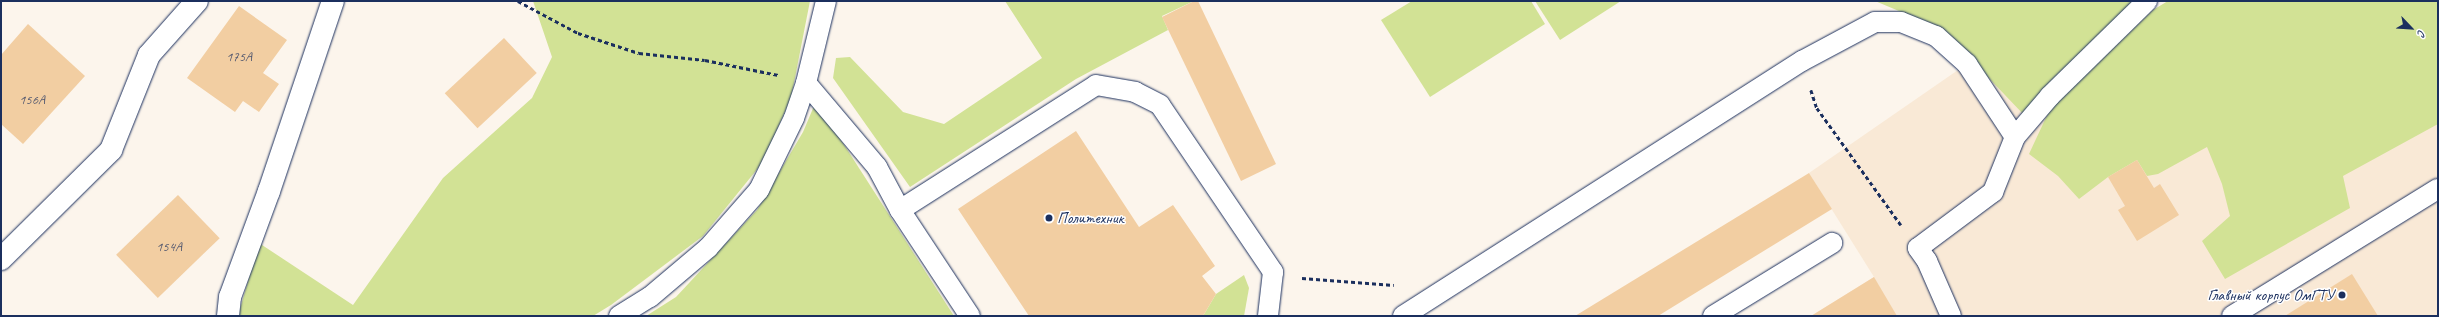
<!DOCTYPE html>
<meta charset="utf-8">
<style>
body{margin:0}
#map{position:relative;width:2439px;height:317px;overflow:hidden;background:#fcf5ec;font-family:Caveat,sans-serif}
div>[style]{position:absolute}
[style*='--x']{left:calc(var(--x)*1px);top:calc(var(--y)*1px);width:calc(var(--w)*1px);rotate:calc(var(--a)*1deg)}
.built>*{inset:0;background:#f9e9d6}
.green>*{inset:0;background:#d2e295}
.building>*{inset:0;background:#f2cea2;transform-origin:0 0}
.path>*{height:2.5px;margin-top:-1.25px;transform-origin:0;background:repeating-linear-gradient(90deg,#1b2f5e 0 4px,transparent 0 7px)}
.roads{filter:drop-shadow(0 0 1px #1b2f5e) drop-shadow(0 0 1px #1b2f5e)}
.lane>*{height:20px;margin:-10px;padding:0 10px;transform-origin:10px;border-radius:10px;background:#fff}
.street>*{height:22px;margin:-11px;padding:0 11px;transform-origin:11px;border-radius:11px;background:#fff}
.dots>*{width:11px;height:11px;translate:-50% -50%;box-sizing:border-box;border:2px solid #fff;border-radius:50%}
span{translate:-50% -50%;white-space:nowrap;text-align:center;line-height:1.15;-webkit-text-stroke:3px #fff;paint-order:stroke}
.number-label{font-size:14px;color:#51576f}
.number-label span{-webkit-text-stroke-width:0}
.poi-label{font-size:16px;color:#1b2f5e}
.left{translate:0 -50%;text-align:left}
.right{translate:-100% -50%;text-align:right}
.frame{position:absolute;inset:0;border:2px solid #1b2f5e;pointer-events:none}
.north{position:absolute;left:2391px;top:8px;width:40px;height:40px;-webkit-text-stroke:3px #fff;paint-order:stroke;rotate:115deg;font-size:11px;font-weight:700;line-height:16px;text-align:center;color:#1b2f5e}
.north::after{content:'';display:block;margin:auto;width:14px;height:18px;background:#1b2f5e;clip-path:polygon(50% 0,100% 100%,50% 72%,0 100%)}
</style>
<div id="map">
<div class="built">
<div style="clip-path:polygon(2058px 1px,2146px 1px,2153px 10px,2168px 1px,2438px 1px,2438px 316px,1811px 316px,1874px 277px,1809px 173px)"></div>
</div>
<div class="green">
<div style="clip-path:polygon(533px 1px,810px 1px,791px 98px,763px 162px,703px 236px,611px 305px,593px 316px,238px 316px,259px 243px,353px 305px,443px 178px,532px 98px,552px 57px)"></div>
<div style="clip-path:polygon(1005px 1px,1194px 1px,1162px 16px,1168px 30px,1076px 79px,910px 187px,833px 78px,836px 58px,850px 57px,903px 112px,944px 124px,1042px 58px)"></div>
<div style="clip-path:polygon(1412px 1px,1531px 1px,1545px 24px,1430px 97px,1381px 20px)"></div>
<div style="clip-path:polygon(1535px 1px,1621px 1px,1560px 40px)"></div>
<div style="clip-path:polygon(1875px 1px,2130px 1px,2134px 6px,2025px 116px,1942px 29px)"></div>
<div style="clip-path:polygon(2168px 1px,2438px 1px,2438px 124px,2343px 176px,2350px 208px,2225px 279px,2202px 241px,2230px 216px,2222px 184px,2207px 147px,2158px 174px,2147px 176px,2137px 160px,2108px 177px,2079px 199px,2058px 176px,2029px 154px,2050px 109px,2153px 10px)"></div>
<div style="clip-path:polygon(814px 106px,841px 140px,954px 316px,646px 316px,676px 297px,757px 210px,803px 132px)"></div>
<div style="clip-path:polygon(1244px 275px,1249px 288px,1244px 316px,1203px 316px,1216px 294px)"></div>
</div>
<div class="building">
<div style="clip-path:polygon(1194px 1px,1198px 1px,1276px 164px,1241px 181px,1162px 17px)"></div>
<div style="clip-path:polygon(239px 6px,287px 40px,263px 73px,279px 84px,259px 112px,243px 101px,235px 112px,187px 78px)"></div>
<div style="clip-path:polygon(28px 24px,85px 76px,23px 144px,1px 124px,1px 55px)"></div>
<div style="left:504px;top:38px;width:48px;height:81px;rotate:47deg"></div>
<div style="clip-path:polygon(1076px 131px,1139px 227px,1173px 205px,1215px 266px,1202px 276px,1216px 294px,1203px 316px,1029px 316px,958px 209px)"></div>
<div style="clip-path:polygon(2137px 160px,2154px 188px,2160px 184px,2179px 215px,2137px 241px,2118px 210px,2125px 206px,2108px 177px)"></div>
<div style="clip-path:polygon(1809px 173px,1832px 209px,1658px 316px,1575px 316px)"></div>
<div style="left:178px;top:195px;width:60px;height:86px;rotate:46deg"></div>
<div style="clip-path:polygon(2352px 274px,2378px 316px,2285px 316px)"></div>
<div style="clip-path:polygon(1874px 277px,1897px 316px,1811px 316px)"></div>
</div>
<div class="path">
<div style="--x:518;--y:1;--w:68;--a:28.1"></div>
<div style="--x:578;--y:33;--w:64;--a:18.2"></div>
<div style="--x:639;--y:53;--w:66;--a:6.1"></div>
<div style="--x:705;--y:60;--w:75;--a:11.6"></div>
<div style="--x:1811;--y:90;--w:19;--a:72"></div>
<div style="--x:1817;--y:108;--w:144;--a:54.3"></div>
<div style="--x:1302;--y:278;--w:92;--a:4.4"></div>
</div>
<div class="roads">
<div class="lane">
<div style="--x:826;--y:1;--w:84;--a:103.7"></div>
<div style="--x:806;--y:83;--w:110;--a:49.8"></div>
<div style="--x:877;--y:167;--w:49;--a:61.9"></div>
<div style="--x:900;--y:210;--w:127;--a:56.6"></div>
<div style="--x:900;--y:210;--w:232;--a:-32.5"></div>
<div style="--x:1096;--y:85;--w:40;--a:10"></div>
<div style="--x:1135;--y:92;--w:28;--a:27"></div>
<div style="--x:1160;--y:105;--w:202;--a:55.9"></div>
<div style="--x:1273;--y:272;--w:44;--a:96.5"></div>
<div style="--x:619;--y:316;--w:36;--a:-32"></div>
<div style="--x:650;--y:297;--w:76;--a:-40.2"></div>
<div style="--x:708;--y:248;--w:77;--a:-48.7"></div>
<div style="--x:759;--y:190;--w:80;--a:-64.1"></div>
<div style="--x:794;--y:118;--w:37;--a:-71"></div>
<div style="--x:1403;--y:316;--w:474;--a:-32.6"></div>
<div style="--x:1802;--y:61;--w:83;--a:-28.1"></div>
<div style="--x:1875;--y:22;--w:26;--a:0"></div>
<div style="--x:1901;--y:22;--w:38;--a:22"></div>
<div style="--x:1936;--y:36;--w:42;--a:42.1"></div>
<div style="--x:1967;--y:64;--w:87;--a:56.7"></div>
<div style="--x:1713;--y:316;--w:140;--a:-31.5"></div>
<div style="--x:1951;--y:316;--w:60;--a:-113.6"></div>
<div style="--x:1927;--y:261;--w:16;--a:-125"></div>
<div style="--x:1918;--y:248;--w:94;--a:-36.7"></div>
<div style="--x:1993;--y:192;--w:59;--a:-68.2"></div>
<div style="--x:2015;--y:137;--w:54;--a:-49.5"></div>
<div style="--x:2050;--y:96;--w:136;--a:-44.4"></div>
<div style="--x:2232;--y:316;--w:242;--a:-31.7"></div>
</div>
<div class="street">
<div style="--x:1;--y:259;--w:155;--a:-44.7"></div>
<div style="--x:111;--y:150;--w:102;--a:-68.2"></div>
<div style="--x:149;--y:55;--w:72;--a:-48.4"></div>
<div style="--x:228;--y:316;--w:19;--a:-84"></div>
<div style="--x:230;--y:297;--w:113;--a:-69.8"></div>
<div style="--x:269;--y:191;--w:200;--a:-71.4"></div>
</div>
</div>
<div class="dots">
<div style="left:1049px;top:218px;background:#1b2f5e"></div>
<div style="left:2342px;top:295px;background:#1b2f5e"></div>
</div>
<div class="number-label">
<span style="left:239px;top:57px">175А</span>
<span style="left:32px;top:100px">156А</span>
<span style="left:169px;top:247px">154А</span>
</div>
<div class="poi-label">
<span class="left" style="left:1057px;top:218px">Политехник</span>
<span class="right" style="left:2334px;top:295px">Главный корпус ОмГТУ</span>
</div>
<div class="frame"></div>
<div class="north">С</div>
</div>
